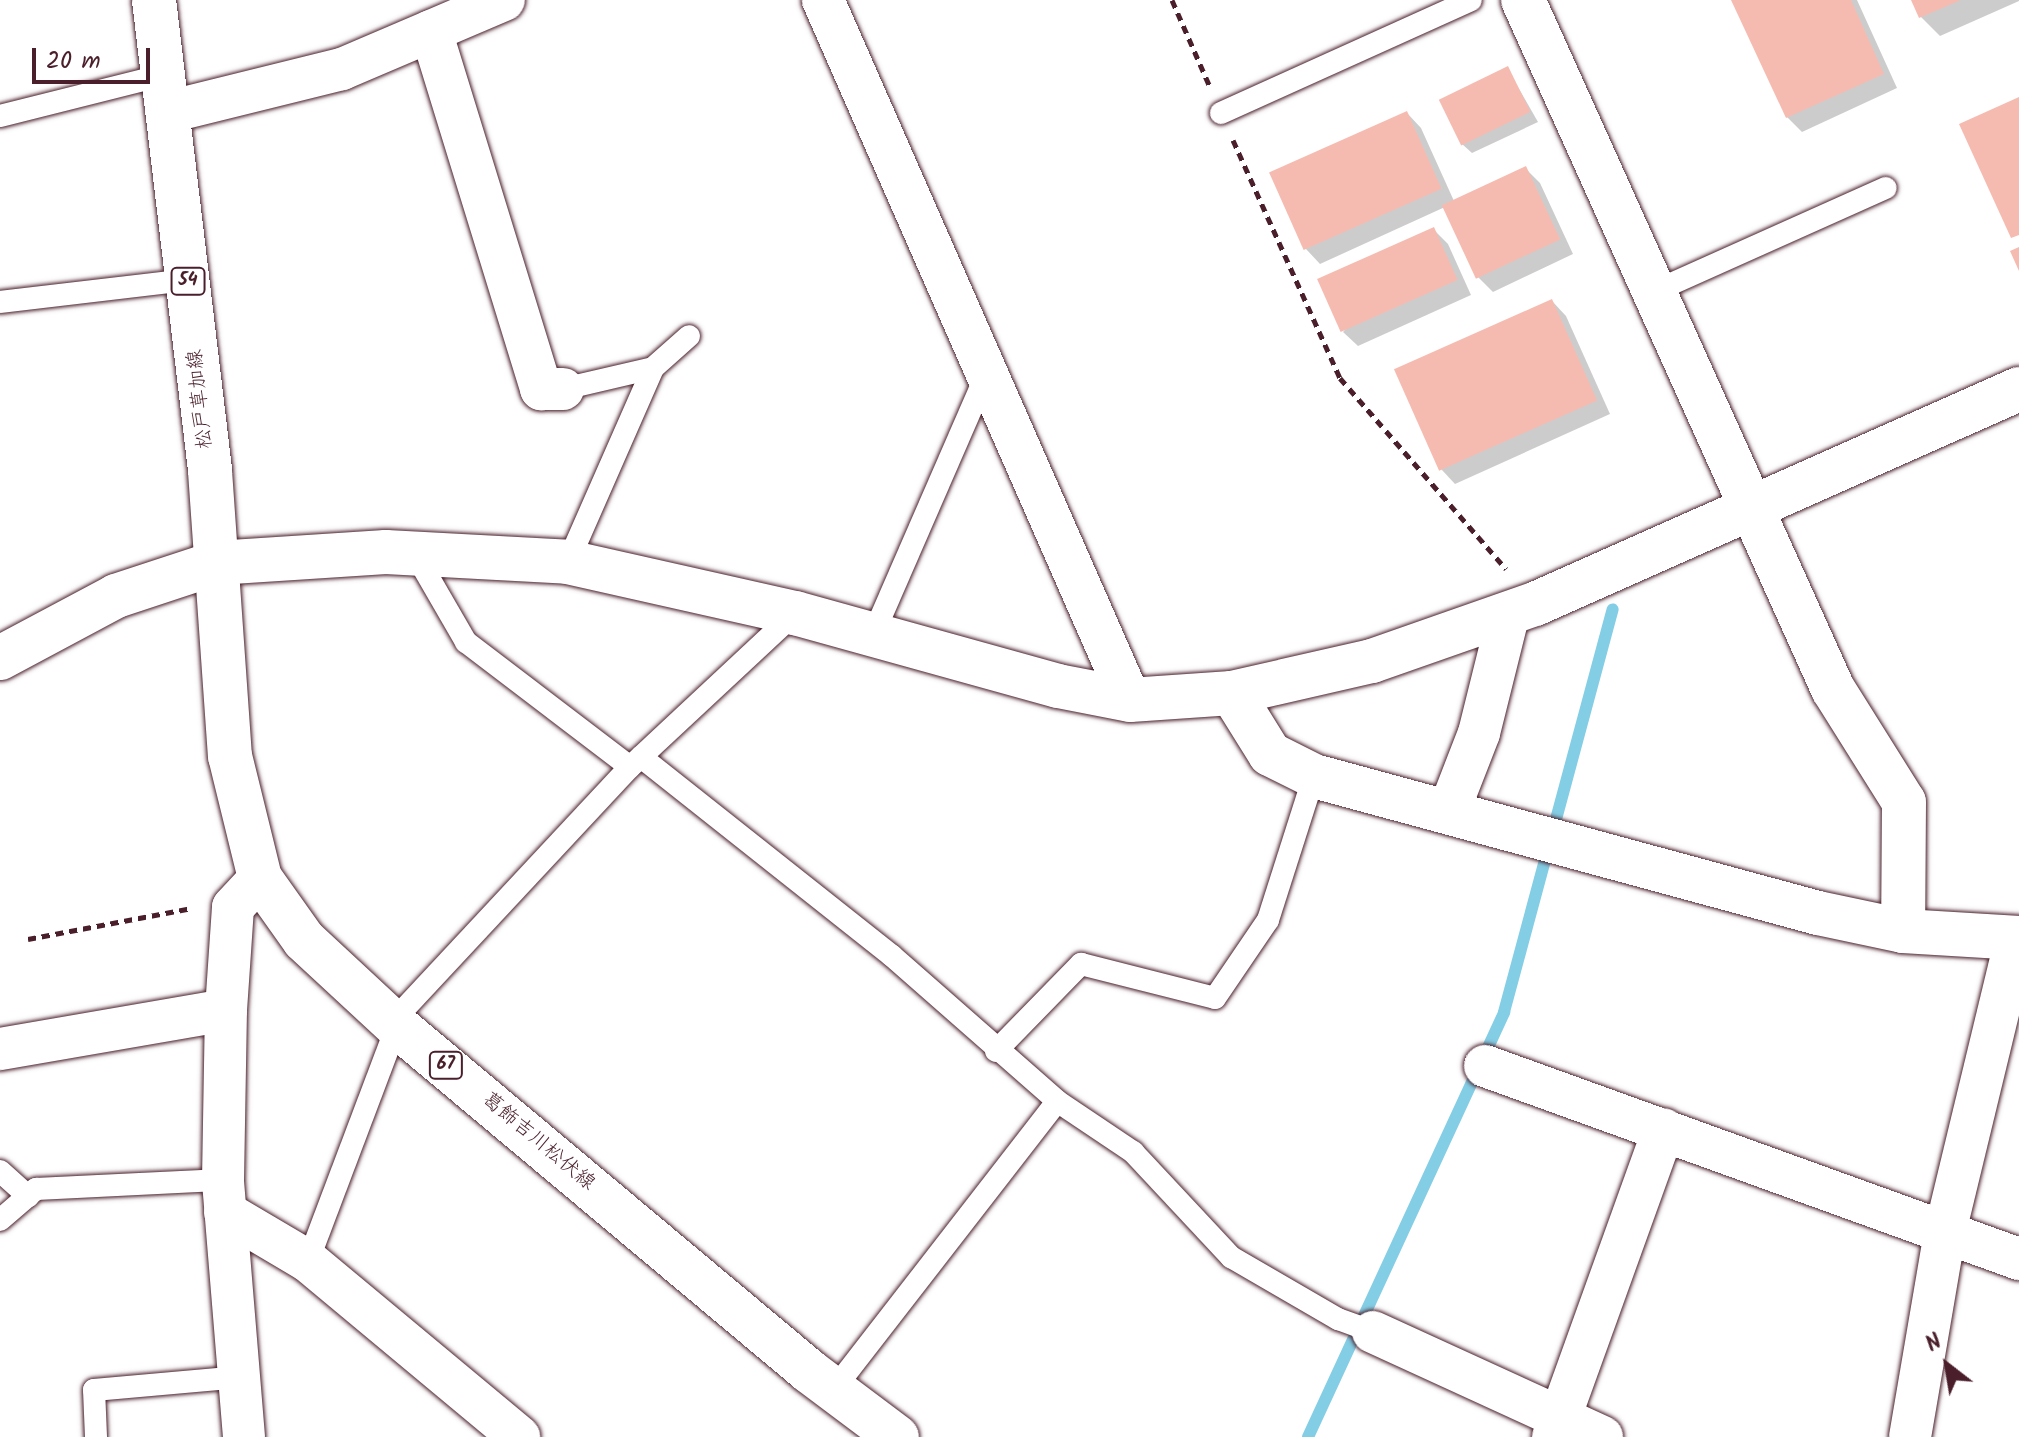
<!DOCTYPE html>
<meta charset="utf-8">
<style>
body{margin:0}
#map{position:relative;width:2019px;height:1437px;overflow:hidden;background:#fff;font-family:Kalam,"Klee One",sans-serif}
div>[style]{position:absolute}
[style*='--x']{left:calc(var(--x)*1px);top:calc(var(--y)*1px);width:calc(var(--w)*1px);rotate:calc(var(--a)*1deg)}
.shadow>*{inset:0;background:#0003}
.stream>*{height:12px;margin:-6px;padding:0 6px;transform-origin:6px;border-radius:6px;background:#84cee5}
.building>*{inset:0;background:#f6bbb0;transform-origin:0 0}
.path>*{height:5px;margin-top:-2.5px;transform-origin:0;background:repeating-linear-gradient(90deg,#4a1f2b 0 8px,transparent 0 14px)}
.roads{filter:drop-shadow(0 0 2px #4a1f2b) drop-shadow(0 0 2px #4a1f2b)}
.lane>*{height:22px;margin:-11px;padding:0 11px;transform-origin:11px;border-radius:11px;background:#fff}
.street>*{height:42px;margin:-21px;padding:0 21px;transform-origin:21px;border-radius:21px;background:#fff}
.secondary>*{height:44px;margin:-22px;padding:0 22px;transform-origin:22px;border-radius:22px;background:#fff}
.primary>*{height:44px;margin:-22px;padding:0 22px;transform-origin:22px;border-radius:22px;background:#fff}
span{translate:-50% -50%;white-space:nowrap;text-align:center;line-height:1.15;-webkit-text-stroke:7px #fff;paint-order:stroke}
.shield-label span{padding:2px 6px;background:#fff;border:2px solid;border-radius:6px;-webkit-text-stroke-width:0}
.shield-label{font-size:18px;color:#4a1f2b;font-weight:700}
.street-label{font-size:20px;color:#4a1f2b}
.north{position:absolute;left:1907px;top:1325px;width:80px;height:80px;-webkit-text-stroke:6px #fff;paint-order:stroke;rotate:329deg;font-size:22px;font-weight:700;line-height:32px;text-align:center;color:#4a1f2b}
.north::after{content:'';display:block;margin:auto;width:28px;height:36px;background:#4a1f2b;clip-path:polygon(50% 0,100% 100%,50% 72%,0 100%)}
.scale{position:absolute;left:32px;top:48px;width:118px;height:36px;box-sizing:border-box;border:4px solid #4a1f2b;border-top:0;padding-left:10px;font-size:24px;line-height:28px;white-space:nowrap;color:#4a1f2b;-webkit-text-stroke:6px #fff;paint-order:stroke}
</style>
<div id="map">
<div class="shadow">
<div style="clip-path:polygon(1733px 0,1857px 0,1897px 88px,1802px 132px,1787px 117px)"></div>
<div style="clip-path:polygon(1913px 0,2019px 0,2019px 1px,1940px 36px,1921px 17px)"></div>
<div style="clip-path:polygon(1507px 68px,1538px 122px,1472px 153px,1462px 144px)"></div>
<div style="clip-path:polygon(1407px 113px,1421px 128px,1454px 201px,1525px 168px,1540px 183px,1573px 254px,1493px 292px,1478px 277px,1445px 207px,1320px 264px,1306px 249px,1272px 174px)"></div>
<div style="clip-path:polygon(1433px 229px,1448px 244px,1471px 295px,1358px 346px,1343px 332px)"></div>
<div style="clip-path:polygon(1552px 301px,1566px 316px,1610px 414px,1455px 484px,1441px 469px)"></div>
</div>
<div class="stream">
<div style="--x:1308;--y:1437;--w:468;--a:-65.2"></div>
<div style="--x:1504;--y:1012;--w:417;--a:-74.9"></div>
</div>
<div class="building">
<div style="clip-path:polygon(1731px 0,1851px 0,1884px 74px,1786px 118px)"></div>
<div style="clip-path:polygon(1911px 0,1961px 0,1919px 18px)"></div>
<div style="left:1508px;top:66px;width:51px;height:77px;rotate:64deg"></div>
<div style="clip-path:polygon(2019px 97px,2019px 235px,2011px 238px,1959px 124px)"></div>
<div style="left:1407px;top:111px;width:85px;height:151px;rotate:66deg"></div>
<div style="left:1526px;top:166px;width:81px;height:93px;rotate:65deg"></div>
<div style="left:1434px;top:227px;width:58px;height:128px;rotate:66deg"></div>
<div style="clip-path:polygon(2019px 247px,2019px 271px,2010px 251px)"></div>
<div style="left:1552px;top:299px;width:111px;height:173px;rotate:66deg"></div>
</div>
<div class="path">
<div style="--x:1172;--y:0;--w:95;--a:66.4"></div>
<div style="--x:1233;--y:140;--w:261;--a:65.8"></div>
<div style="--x:1340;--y:378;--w:253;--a:49"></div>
<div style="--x:28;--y:939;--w:167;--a:-10.7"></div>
</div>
<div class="roads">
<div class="lane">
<div style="--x:1221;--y:113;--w:274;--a:-24.3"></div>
<div style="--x:0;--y:116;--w:168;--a:-14.1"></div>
<div style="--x:1651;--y:293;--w:257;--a:-24.1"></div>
<div style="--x:0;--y:302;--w:189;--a:-6.7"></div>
<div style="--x:563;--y:389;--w:92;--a:-13.1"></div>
<div style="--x:414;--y:552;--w:104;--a:60"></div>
<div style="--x:466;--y:642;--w:206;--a:37.3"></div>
<div style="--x:568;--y:562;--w:212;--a:-66.3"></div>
<div style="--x:653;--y:368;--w:48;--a:-41.6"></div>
<div style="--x:873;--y:635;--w:283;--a:-66.5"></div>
<div style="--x:641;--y:757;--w:319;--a:38.4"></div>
<div style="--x:891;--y:955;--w:221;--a:41.3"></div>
<div style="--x:1057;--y:1101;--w:92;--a:33.9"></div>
<div style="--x:1133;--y:1152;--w:144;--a:47"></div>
<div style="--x:1231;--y:1257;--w:124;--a:30.1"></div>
<div style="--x:1338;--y:1319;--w:37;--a:20"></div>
<div style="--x:392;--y:1022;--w:349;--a:-47"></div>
<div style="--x:630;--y:767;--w:226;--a:-43"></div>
<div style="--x:996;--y:1051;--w:122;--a:-45.7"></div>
<div style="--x:1081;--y:964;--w:138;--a:14.2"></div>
<div style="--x:1215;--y:998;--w:94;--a:-55.8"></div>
<div style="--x:1268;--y:920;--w:151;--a:-72.3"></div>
<div style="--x:0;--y:1171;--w:38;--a:42"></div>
<div style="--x:0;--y:1220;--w:48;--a:-40.7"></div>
<div style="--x:36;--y:1189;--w:187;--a:-2.8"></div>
<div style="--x:308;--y:1261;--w:251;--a:-69.3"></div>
<div style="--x:834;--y:1389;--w:364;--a:-52.2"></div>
<div style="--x:96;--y:1437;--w:47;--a:-92.4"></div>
<div style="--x:94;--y:1390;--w:147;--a:-5.1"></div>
</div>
<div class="street">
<div style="--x:823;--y:0;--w:764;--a:66.32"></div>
<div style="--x:431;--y:31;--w:375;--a:72.9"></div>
<div style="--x:541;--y:389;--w:22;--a:0"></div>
<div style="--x:168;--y:112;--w:179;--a:-13.9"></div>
<div style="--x:342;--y:69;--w:176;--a:-23.1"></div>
<div style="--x:1448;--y:813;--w:86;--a:-68.8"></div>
<div style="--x:1479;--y:733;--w:124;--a:-76"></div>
<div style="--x:0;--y:1049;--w:229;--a:-9.8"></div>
<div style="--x:1485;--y:1066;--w:568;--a:19.87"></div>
<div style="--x:225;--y:1212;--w:96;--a:30.6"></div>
<div style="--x:308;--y:1261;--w:275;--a:39.8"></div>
<div style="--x:1373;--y:1332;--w:252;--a:24.6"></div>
<div style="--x:244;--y:1437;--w:258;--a:-94.7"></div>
<div style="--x:223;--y:1180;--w:170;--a:-89"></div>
<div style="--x:226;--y:1010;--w:103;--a:-86.1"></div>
<div style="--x:233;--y:907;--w:40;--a:-47"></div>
<div style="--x:1553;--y:1437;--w:327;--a:-70.2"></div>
<div style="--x:1910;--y:1437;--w:208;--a:-80.3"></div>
<div style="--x:1945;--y:1232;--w:301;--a:-76.4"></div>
</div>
<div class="secondary">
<div style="--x:1523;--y:0;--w:756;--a:65.78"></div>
<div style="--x:1833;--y:689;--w:133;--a:57.9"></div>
<div style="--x:1904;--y:802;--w:129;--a:90.4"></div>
<div style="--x:216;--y:563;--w:170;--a:-3.7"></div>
<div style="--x:386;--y:552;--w:182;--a:3.1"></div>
<div style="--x:568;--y:562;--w:233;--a:12.7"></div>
<div style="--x:795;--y:613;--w:273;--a:15.5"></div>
<div style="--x:1058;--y:686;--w:73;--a:11"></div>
<div style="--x:1130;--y:700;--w:102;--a:-3.9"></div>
<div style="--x:1232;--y:693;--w:144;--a:-12.9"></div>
<div style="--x:1372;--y:661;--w:173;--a:-19.3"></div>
<div style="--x:1535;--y:604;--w:530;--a:-23.95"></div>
<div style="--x:1232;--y:693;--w:72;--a:58.1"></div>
<div style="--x:1270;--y:754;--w:49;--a:26.6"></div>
<div style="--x:1314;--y:776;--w:522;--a:15.21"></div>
<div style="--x:1818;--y:913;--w:87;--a:12"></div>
<div style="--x:1903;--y:931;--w:116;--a:3.5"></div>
</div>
<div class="primary">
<div style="--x:154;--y:0;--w:474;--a:83.2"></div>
<div style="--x:210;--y:471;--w:286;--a:86"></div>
<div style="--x:230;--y:756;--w:126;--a:76.2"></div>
<div style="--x:260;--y:878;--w:76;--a:54.6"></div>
<div style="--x:304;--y:940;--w:127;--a:42.8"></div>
<div style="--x:397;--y:1026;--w:537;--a:39.94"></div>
<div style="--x:809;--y:1371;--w:110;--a:36.9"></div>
<div style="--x:0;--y:658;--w:132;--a:-28.1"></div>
<div style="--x:116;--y:596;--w:105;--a:-18.3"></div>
</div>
</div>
<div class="shield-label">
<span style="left:188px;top:281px">54</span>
<span style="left:446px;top:1065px">67</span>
</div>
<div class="street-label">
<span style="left:201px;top:399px;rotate:-96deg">松戸草加線</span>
<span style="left:538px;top:1142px;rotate:40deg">葛飾吉川松伏線</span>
</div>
<div class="north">N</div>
<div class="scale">20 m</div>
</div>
